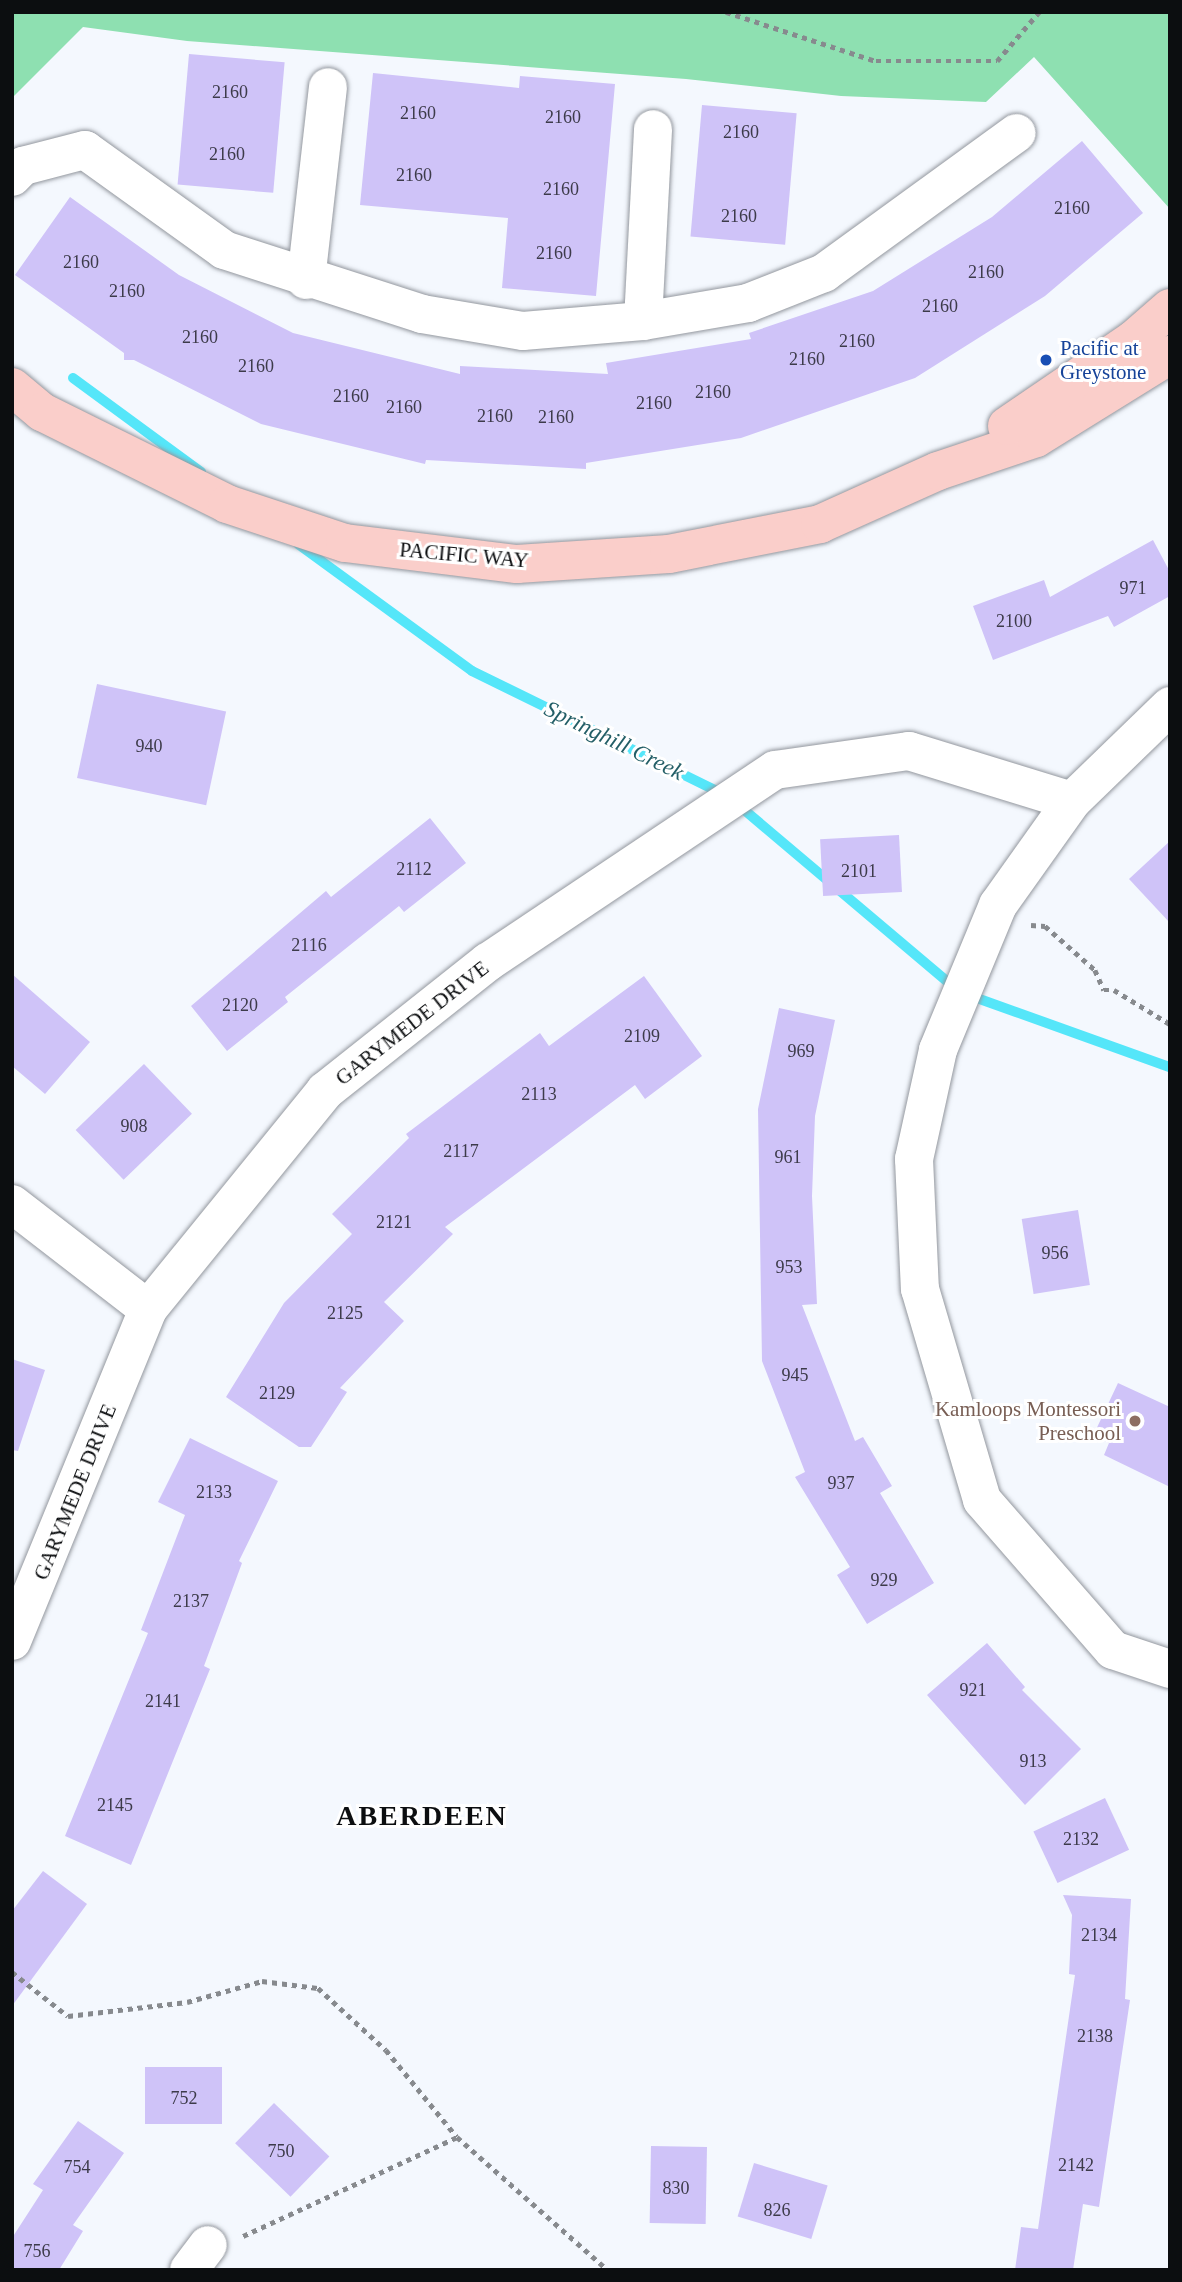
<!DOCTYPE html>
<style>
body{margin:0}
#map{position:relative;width:1182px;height:2282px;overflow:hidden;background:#f4f8fe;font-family:"Times New Roman",serif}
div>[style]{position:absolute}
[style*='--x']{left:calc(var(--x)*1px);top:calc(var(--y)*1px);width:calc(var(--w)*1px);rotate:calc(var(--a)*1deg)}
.green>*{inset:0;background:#8ee0b1}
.stream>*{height:10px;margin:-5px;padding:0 5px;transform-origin:5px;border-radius:5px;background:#55e6f9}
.building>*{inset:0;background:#cfc3f8;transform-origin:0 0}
.path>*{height:4.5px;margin-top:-2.25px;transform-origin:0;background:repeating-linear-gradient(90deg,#878a8e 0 5px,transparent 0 10px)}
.roads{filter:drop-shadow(0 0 2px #93979e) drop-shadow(0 0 2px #93979e)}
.minor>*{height:38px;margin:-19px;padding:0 19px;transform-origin:19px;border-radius:19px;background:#fff}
.major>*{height:38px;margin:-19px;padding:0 19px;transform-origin:19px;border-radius:19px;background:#faceca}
.dots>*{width:19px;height:19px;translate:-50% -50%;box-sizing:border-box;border:4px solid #fff;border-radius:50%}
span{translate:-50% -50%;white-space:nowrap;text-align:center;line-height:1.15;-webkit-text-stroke:6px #fff;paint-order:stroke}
.number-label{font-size:18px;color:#3d3b4a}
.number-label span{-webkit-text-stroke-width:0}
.transit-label{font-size:21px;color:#164399}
.left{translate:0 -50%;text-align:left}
.street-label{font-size:21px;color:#0c0e10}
.education-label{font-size:21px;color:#785e54}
.right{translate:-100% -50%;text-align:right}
.water-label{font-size:23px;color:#245f67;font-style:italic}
.district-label{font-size:28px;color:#0c0e10;font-weight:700;letter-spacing:2px}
.frame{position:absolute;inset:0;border:14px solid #0c0e10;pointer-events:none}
</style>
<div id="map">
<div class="green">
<div style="clip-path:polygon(12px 12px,1170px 12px,1170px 209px,1034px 57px,986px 102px,841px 96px,686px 79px,187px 41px,83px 27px,12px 98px)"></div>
</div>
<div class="stream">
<div style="--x:73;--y:378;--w:159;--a:36.3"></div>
<div style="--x:298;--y:544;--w:215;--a:36.1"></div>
<div style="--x:472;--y:671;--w:280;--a:26.1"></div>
<div style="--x:736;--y:803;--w:293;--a:40.2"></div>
<div style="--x:960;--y:992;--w:223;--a:19.7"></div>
</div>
<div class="building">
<div style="left:189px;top:54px;width:96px;height:131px;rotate:5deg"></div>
<div style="clip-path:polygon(373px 73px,519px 88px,520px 76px,615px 84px,596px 296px,502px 288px,508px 218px,360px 205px)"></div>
<div style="left:702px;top:105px;width:95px;height:132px;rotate:5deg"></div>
<div style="clip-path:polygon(1082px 141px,1143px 213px,1045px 296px,915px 378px,741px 438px,586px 463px,586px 469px,426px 460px,425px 464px,261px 424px,134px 360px,124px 360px,124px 353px,15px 275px,70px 197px,179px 275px,293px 333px,460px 374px,460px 366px,608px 374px,606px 363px,751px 339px,749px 333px,873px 291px,992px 217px)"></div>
<div style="clip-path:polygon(1153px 540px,1170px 572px,1170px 596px,1114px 627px,1108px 616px,993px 660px,973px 606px,1044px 580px,1050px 597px)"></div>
<div style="left:97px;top:684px;width:132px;height:96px;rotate:12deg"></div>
<div style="clip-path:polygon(430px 818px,466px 863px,404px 912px,399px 906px,285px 997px,288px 1002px,227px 1051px,191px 1006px,326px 891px,331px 897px)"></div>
<div style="left:899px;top:835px;width:57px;height:79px;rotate:87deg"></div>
<div style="clip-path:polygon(1170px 841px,1170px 923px,1129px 879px)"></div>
<div style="clip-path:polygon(12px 974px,90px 1042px,45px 1094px,12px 1066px)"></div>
<div style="clip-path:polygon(644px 976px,702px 1056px,645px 1099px,635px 1085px,445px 1227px,453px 1234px,384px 1302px,404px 1321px,340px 1388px,347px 1392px,311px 1447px,299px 1447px,226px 1397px,284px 1303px,352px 1234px,332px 1214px,409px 1138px,406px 1134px,540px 1033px,549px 1046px)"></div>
<div style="clip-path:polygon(779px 1008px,835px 1020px,815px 1116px,812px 1196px,817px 1304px,802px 1305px,855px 1441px,863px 1437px,892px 1486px,880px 1493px,934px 1583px,867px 1624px,837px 1575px,850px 1567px,795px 1477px,805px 1472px,762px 1361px,758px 1109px)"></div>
<div style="left:144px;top:1064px;width:69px;height:95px;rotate:46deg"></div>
<div style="left:1078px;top:1210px;width:76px;height:57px;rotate:81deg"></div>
<div style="clip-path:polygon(12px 1359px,45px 1370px,18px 1451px,12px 1450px)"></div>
<div style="clip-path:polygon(1118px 1383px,1170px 1407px,1170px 1487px,1104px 1455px,1109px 1443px,1093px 1436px)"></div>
<div style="clip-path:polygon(190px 1438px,278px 1481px,239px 1561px,242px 1563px,204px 1666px,210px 1669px,131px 1865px,65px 1836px,148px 1633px,141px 1630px,185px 1515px,158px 1502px)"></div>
<div style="clip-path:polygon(987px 1643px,1025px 1687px,1022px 1690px,1081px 1749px,1025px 1805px,927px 1695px)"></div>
<div style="left:1105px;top:1798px;width:57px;height:79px;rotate:65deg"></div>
<div style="clip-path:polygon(43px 1871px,87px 1904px,12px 2006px,12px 1911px)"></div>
<div style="clip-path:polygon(1063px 1895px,1131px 1899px,1125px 1999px,1130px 2000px,1099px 2207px,1083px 2204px,1073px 2270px,1015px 2270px,1021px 2227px,1038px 2229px,1075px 1975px,1069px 1974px,1072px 1915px)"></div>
<div style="left:222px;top:2067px;width:57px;height:77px;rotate:90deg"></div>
<div style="left:274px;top:2103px;width:77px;height:56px;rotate:44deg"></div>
<div style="clip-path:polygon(78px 2121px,124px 2153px,73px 2225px,83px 2231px,59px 2270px,12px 2270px,12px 2238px,43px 2190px,33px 2184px)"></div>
<div style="left:651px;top:2146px;width:56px;height:77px;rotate:1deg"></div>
<div style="left:754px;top:2163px;width:77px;height:56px;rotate:17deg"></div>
</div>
<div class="path">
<div style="--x:726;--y:12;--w:158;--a:18.1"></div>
<div style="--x:876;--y:61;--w:121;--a:0"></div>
<div style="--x:997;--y:61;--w:65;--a:-49.4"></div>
<div style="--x:1031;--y:925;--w:14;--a:4"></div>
<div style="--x:1045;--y:926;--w:67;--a:41.3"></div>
<div style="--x:1095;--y:970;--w:22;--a:66"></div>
<div style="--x:1104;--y:990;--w:10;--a:0"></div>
<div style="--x:1114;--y:990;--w:66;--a:31.3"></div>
<div style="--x:12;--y:1972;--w:71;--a:38.2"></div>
<div style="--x:68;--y:2016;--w:120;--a:-6.7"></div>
<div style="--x:187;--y:2002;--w:78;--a:-15.6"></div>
<div style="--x:262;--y:1981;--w:56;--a:7.1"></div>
<div style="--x:318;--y:1988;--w:92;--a:42.4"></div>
<div style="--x:386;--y:2050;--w:112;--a:50.8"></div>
<div style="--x:243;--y:2236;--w:236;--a:-24.8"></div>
<div style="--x:457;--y:2137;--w:201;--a:41.4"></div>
</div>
<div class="roads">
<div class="minor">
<div style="--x:12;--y:177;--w:16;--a:-45"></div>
<div style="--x:23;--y:166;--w:64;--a:-14.5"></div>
<div style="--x:85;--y:150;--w:171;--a:35.7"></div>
<div style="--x:224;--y:250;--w:208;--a:17.9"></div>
<div style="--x:422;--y:314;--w:102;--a:9.6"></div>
<div style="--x:523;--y:331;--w:120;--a:-4.8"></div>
<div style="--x:643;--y:321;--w:192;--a:-87"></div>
<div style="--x:306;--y:280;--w:194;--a:-83.5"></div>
<div style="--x:643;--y:321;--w:107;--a:-9.7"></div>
<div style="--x:748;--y:303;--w:82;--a:-21.5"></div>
<div style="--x:824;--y:273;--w:238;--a:-36"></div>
<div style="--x:1170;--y:706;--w:136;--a:135.9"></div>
<div style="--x:1072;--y:801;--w:128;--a:125.4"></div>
<div style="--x:998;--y:905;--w:157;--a:112.5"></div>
<div style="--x:938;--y:1050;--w:112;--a:102.4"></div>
<div style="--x:914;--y:1159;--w:130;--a:87.4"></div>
<div style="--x:920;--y:1289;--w:220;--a:73.6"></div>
<div style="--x:982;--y:1500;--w:199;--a:48.9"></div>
<div style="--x:1113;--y:1650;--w:60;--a:18.4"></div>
<div style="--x:12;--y:1204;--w:172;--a:37.7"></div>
<div style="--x:12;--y:1641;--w:359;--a:-67.7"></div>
<div style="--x:148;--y:1309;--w:281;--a:-50.9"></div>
<div style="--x:325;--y:1091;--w:208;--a:-38.4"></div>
<div style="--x:488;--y:962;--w:345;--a:-33.8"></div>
<div style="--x:775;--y:770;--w:135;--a:-8.1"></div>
<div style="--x:909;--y:751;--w:170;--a:17.1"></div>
<div style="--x:189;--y:2270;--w:31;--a:-53"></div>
</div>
<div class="major">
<div style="--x:12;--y:387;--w:39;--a:40"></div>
<div style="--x:42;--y:412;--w:207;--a:26.4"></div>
<div style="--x:227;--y:504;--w:124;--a:18.3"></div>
<div style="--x:345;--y:543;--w:173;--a:7"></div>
<div style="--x:517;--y:564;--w:152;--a:-3.8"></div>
<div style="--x:669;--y:554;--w:154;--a:-11.2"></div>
<div style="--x:820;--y:524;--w:129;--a:-24.2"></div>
<div style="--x:938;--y:471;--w:103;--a:-18.6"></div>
<div style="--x:1036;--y:438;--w:158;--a:-31.8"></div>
<div style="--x:1007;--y:426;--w:153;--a:-34.3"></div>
<div style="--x:1133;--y:340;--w:49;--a:-40.9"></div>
</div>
</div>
<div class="dots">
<div style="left:1046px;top:360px;background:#1a4fb4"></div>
<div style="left:1135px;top:1421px;background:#8d6e63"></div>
</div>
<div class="number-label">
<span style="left:230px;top:92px">2160</span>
<span style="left:418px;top:113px">2160</span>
<span style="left:563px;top:117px">2160</span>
<span style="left:741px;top:132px">2160</span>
<span style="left:227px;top:154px">2160</span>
<span style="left:414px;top:175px">2160</span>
<span style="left:561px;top:189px">2160</span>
<span style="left:1072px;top:208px">2160</span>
<span style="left:739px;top:216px">2160</span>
<span style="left:554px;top:253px">2160</span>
<span style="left:81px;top:262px">2160</span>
<span style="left:986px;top:272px">2160</span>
<span style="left:127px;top:291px">2160</span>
<span style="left:940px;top:306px">2160</span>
<span style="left:200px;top:337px">2160</span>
<span style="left:857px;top:341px">2160</span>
<span style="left:807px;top:359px">2160</span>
<span style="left:256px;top:366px">2160</span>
<span style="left:713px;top:392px">2160</span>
<span style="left:351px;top:396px">2160</span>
<span style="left:654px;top:403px">2160</span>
<span style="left:404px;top:407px">2160</span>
<span style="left:495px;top:416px">2160</span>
<span style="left:556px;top:417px">2160</span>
<span style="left:1133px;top:588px">971</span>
<span style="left:1014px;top:621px">2100</span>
<span style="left:149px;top:746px">940</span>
<span style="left:414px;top:869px">2112</span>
<span style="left:859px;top:871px">2101</span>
<span style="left:309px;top:945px">2116</span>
<span style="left:240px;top:1005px">2120</span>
<span style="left:642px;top:1036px">2109</span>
<span style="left:801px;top:1051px">969</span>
<span style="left:539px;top:1094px">2113</span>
<span style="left:134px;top:1126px">908</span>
<span style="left:461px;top:1151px">2117</span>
<span style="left:788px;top:1157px">961</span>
<span style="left:394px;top:1222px">2121</span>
<span style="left:1055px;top:1253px">956</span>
<span style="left:789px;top:1267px">953</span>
<span style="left:345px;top:1313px">2125</span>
<span style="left:795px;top:1375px">945</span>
<span style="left:277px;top:1393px">2129</span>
<span style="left:841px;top:1483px">937</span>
<span style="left:214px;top:1492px">2133</span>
<span style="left:884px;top:1580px">929</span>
<span style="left:191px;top:1601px">2137</span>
<span style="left:973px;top:1690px">921</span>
<span style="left:163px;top:1701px">2141</span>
<span style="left:1033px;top:1761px">913</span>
<span style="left:115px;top:1805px">2145</span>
<span style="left:1081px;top:1839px">2132</span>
<span style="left:1099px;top:1935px">2134</span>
<span style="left:1095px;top:2036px">2138</span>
<span style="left:184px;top:2098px">752</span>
<span style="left:281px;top:2151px">750</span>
<span style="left:1076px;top:2165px">2142</span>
<span style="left:77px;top:2167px">754</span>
<span style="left:676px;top:2188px">830</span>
<span style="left:777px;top:2210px">826</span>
<span style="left:37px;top:2251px">756</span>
</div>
<div class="transit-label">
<span class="left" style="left:1060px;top:360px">Pacific at<br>Greystone</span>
</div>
<div class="street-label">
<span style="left:464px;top:555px;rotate:5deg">PACIFIC WAY</span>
<span style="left:412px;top:1023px;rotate:-38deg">GARYMEDE DRIVE</span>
<span style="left:75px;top:1492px;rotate:-68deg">GARYMEDE DRIVE</span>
</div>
<div class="education-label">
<span class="right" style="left:1121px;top:1421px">Kamloops Montessori<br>Preschool</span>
</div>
<div class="water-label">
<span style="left:614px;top:741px;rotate:26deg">Springhill Creek</span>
</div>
<div class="district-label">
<span style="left:422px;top:1816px">ABERDEEN</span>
</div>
<div class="frame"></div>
</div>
